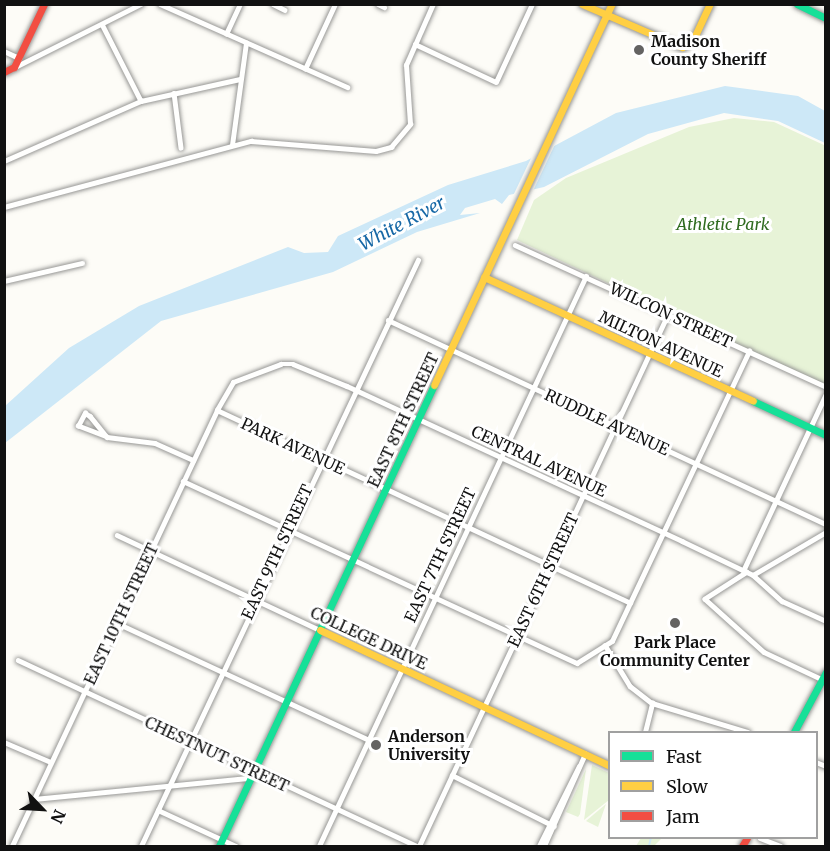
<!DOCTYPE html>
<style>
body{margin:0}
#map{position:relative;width:830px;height:851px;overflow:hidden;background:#fdfcf7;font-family:Merriweather,serif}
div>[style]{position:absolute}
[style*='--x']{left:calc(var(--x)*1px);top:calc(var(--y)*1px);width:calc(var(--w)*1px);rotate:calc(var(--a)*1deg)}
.green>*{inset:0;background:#e7f3d7}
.water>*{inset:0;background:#cde8f7}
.pier>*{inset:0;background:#fdfcf7}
.stream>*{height:1.5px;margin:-0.75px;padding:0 0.75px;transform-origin:0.75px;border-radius:0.75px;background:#cde8f7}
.roads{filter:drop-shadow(0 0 2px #979795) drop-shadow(0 0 2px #979795)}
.street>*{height:4.5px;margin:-2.25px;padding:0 2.25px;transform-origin:2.25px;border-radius:2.25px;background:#fffffe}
.fast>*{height:7px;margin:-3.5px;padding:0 3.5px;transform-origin:3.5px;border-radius:3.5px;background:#16e098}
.slow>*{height:7px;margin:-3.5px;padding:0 3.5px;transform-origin:3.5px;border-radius:3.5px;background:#ffcf43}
.jam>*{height:7px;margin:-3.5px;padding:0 3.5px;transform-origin:3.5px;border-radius:3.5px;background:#f24e42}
.dots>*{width:16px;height:16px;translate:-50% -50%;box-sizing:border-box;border:3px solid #fff;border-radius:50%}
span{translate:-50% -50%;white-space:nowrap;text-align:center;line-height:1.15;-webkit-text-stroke:6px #fff;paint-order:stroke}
.poi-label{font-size:16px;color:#111;font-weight:700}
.left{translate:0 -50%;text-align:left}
.park-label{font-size:16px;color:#2f6b1f;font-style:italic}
.street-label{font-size:16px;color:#111}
.water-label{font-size:18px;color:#1768a6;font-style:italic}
.frame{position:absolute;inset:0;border:6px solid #111;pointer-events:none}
.legend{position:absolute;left:608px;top:731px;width:210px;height:108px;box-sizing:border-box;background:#fff;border:2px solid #a0a0a0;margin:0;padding:8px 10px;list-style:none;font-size:18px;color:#111}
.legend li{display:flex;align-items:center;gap:12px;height:30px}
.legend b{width:30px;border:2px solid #a0a0a0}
.north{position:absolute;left:12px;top:779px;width:60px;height:60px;-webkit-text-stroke:4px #fff;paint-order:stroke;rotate:115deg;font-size:16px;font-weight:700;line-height:24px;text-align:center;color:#111}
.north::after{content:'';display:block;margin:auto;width:21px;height:27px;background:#111;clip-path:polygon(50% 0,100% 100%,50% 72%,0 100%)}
</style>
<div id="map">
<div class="green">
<div style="clip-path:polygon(734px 118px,774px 122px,826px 146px,825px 386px,517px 240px,534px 200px,566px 178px,689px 127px)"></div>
<div style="clip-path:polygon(592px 765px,609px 773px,609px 800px,584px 820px)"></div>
<div style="clip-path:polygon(586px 769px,580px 814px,578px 817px,566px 812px)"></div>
<div style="clip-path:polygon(606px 804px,598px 827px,586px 821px,593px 815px)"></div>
<div style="clip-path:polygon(641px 838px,662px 838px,654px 846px,636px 846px)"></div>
</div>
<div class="water">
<div style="clip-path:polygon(725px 86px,798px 96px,825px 111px,825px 143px,778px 121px,724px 113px,648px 134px,544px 187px,509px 195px,502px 204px,495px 199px,465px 208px,460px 215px,480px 213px,417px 232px,333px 272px,161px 321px,5px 443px,5px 406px,69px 348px,139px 306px,288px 247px,304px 253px,328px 252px,338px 236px,448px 185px,526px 161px,616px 113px)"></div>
</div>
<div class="pier">
<div style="clip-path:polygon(557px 140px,532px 193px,512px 198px,533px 154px)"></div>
</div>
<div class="stream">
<div style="--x:649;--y:846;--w:8;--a:-76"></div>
</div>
<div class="roads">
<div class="street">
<div style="--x:160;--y:4;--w:205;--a:23.9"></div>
<div style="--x:273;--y:4;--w:13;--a:27"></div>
<div style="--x:378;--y:4;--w:7;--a:27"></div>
<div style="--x:103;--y:26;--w:84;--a:63.1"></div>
<div style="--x:226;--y:34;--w:33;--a:-65"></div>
<div style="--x:415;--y:44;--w:89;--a:25.1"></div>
<div style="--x:496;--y:82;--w:86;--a:-65.2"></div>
<div style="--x:4;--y:51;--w:17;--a:25"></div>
<div style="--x:15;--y:67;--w:141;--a:-26.6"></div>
<div style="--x:305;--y:69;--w:72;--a:-65.2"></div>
<div style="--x:174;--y:93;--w:55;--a:82.7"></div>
<div style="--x:232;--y:145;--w:103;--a:-82.2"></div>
<div style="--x:4;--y:161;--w:150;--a:-23.7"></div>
<div style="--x:141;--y:101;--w:101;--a:-12.5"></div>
<div style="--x:4;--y:207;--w:256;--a:-15"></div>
<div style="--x:251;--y:141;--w:125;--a:4.6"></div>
<div style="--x:376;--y:151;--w:16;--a:-15"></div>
<div style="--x:391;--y:147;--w:30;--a:-50"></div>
<div style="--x:410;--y:124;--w:59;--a:-93.9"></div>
<div style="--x:406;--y:65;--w:67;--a:-66.1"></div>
<div style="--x:515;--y:245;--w:342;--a:24.5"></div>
<div style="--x:4;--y:281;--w:80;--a:-13"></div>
<div style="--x:388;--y:320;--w:483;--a:25"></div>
<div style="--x:217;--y:410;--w:456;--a:25"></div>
<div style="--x:85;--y:413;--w:6;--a:31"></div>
<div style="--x:90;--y:416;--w:27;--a:51"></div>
<div style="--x:107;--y:437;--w:31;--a:-159"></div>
<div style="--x:78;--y:426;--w:15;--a:-62"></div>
<div style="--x:107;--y:437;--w:48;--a:7.1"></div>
<div style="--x:155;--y:443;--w:42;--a:24.1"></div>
<div style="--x:183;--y:481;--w:434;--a:24.8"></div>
<div style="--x:577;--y:663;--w:41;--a:-32.2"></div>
<div style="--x:612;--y:641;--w:321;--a:-64.7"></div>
<div style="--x:117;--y:535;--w:224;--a:25.1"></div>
<div style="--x:743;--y:571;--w:195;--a:-64.9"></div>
<div style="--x:747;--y:572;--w:50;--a:147.3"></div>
<div style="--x:705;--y:599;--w:79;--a:41.9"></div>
<div style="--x:764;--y:652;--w:63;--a:25.3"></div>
<div style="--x:753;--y:575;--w:85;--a:-30.5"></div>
<div style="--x:117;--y:623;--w:278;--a:24.9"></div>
<div style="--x:605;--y:645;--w:48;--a:58.6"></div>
<div style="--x:630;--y:686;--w:28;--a:38"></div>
<div style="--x:652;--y:703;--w:100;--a:16.8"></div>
<div style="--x:18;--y:660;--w:439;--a:25"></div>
<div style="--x:645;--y:732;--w:30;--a:-76"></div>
<div style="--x:4;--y:742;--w:51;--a:23.1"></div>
<div style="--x:816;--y:762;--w:11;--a:22"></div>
<div style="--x:452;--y:775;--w:114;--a:26.6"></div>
<div style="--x:34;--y:799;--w:217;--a:-5.6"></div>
<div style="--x:158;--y:810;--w:86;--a:24.8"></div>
<div style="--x:760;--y:838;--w:22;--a:21"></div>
<div style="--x:12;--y:846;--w:482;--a:-64.8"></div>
<div style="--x:217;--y:410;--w:32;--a:-60"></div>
<div style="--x:233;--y:382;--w:51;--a:-20.6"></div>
<div style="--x:281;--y:364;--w:12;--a:0"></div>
<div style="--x:293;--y:364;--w:58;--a:22.2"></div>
<div style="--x:347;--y:386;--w:369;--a:24.8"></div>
<div style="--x:682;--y:541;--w:79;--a:25.6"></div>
<div style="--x:753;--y:575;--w:39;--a:42"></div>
<div style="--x:782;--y:601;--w:48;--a:24.4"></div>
<div style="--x:141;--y:846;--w:648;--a:-64.7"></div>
<div style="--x:319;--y:846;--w:629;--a:-64.9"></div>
<div style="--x:419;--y:846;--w:587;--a:-64.92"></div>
<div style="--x:539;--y:846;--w:89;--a:-63.4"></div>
<div style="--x:544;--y:846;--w:101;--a:-66"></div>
</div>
<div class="fast">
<div style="--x:797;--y:4;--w:32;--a:26"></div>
<div style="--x:753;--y:401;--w:81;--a:25"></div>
<div style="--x:794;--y:732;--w:68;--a:-61.9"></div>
<div style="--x:219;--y:846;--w:509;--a:-65"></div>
</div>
<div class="slow">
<div style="--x:582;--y:4;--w:109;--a:23.3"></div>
<div style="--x:682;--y:47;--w:13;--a:-32"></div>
<div style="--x:693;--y:40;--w:40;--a:-65"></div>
<div style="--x:484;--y:277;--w:296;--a:24.7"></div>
<div style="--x:434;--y:385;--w:421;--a:-65"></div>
<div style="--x:320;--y:630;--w:320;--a:25.1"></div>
</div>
<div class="jam">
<div style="--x:4;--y:72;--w:11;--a:-27"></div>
<div style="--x:14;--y:67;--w:70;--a:-64.5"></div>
<div style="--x:742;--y:846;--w:9;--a:-58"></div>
</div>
</div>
<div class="dots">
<div style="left:639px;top:50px;background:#646362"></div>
<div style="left:675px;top:623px;background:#646362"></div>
<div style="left:376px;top:745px;background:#646362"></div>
</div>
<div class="poi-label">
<span class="left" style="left:651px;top:50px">Madison<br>County Sheriff</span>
<span style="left:675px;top:651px">Park Place<br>Community Center</span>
<span class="left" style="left:388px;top:745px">Anderson<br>University</span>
</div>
<div class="park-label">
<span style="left:723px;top:224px">Athletic Park</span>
</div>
<div class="street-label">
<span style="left:671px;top:315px;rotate:25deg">WILCON STREET</span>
<span style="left:661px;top:344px;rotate:25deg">MILTON AVENUE</span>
<span style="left:403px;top:420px;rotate:-65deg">EAST 8TH STREET</span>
<span style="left:607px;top:422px;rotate:25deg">RUDDLE AVENUE</span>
<span style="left:293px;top:446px;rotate:25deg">PARK AVENUE</span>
<span style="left:539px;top:461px;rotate:25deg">CENTRAL AVENUE</span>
<span style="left:277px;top:552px;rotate:-65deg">EAST 9TH STREET</span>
<span style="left:440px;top:555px;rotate:-65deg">EAST 7TH STREET</span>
<span style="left:543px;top:580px;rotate:-65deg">EAST 6TH STREET</span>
<span style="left:121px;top:614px;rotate:-65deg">EAST 10TH STREET</span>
<span style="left:369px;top:638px;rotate:25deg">COLLEGE DRIVE</span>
<span style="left:217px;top:754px;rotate:25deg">CHESTNUT STREET</span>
</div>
<div class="water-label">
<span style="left:402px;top:224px;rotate:-28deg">White River</span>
</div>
<div class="frame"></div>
<ul class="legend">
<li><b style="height:8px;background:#16e098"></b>Fast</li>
<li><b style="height:8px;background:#ffcf43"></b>Slow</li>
<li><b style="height:8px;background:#f24e42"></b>Jam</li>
</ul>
<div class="north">N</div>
</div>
